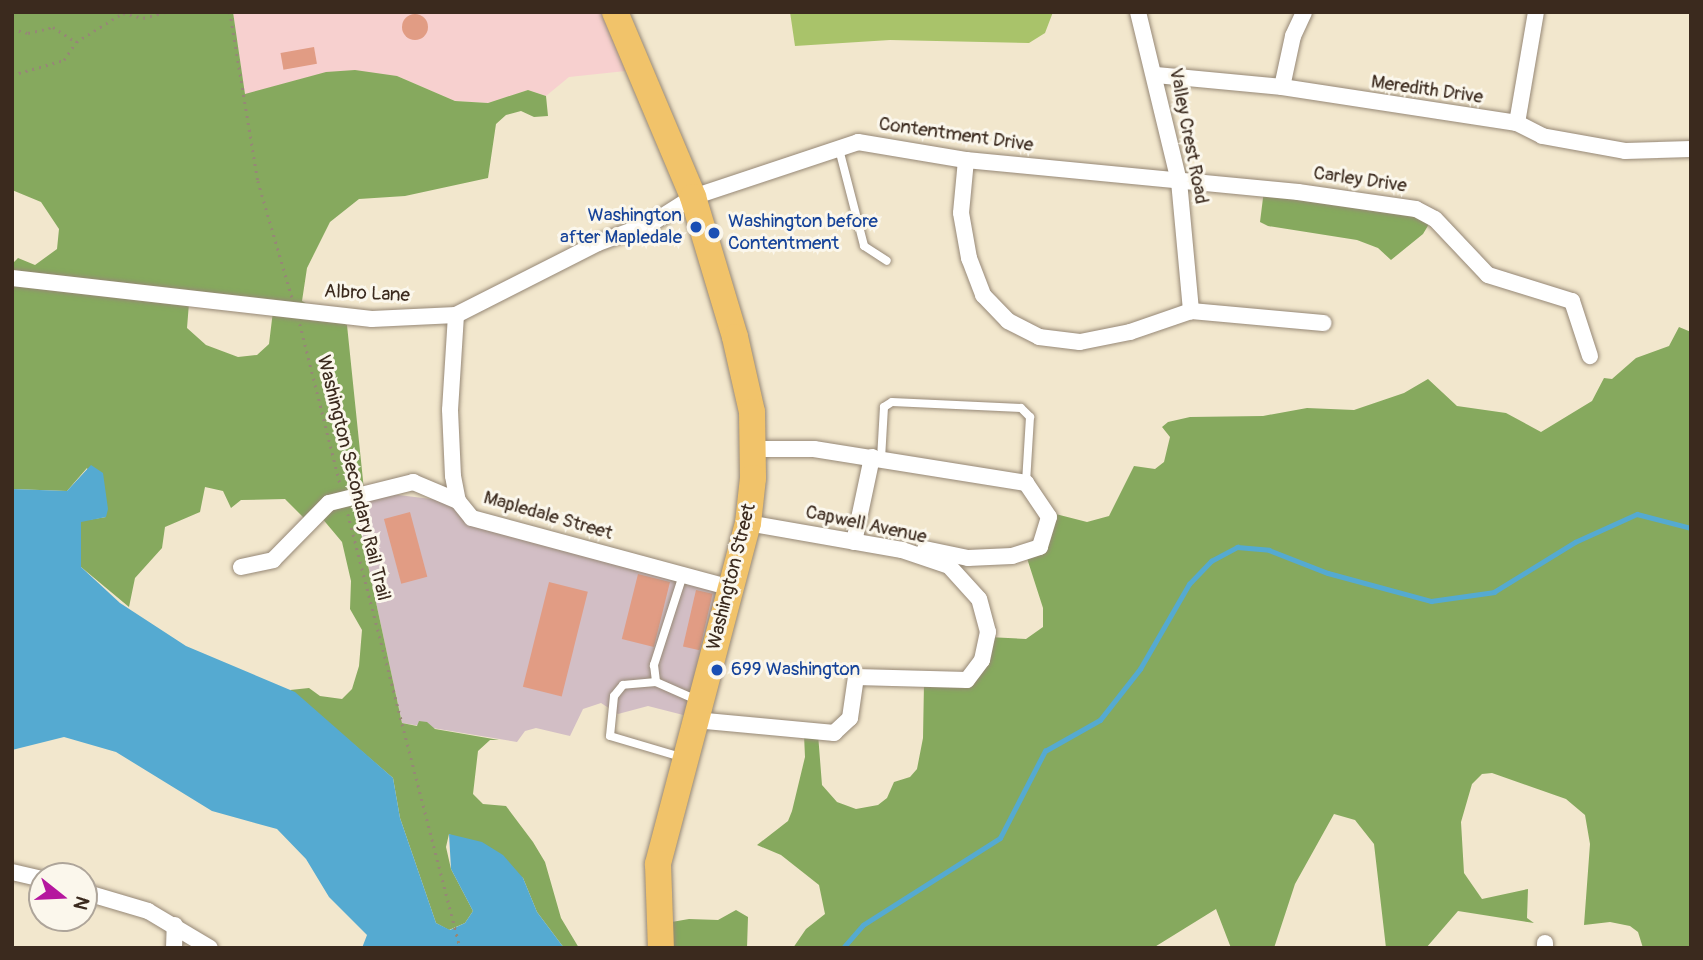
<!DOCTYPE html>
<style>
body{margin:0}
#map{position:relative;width:1703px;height:960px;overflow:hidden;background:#f2e7cd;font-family:Pangolin,sans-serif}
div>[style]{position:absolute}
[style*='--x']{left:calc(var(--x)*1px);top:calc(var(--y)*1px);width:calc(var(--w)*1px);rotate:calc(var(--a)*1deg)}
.built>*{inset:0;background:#f7d0cf}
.industrial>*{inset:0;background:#d2bec5}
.green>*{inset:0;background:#a9c36a}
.forest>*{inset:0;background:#86a95e}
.water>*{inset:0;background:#55aad1}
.stream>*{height:4.5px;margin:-2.25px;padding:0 2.25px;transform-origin:2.25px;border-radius:2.25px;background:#55aad1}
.building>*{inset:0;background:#e19c84;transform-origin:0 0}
.round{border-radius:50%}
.path>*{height:2.5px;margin-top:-1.25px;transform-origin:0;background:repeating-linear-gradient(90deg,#968876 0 2px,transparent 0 7px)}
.roads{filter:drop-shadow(0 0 2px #968876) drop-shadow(0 0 2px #968876)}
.lane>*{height:8px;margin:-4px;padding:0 4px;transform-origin:4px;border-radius:4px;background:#fff}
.street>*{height:16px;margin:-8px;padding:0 8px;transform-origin:8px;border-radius:8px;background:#fff}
.primary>*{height:26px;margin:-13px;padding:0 13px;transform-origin:13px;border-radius:13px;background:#f1c36a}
.dots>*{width:19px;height:19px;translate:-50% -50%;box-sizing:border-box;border:4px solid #fbf7ec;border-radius:50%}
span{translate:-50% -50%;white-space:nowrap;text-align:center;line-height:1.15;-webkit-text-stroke:6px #fbf7ec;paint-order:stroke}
.street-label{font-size:19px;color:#3b2a1e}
.transit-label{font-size:19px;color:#164399}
.right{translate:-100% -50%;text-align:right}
.left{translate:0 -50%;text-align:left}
.frame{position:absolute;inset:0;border:14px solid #3b2a1e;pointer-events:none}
.north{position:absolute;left:28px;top:862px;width:70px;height:70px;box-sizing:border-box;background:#fbf7ec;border:2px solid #aea59a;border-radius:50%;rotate:108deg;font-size:19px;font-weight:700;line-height:28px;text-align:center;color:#3b2a1e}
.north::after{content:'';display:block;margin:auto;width:24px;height:32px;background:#b5179e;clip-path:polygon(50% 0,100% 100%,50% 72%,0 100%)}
</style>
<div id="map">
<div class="built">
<div style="clip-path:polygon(233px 12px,615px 12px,635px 70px,569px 77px,546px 96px,528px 90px,488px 103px,455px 101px,397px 76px,316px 75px,245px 95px)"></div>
</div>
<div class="industrial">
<div style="clip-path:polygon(390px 494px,456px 502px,474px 520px,731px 588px,695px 718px,648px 706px,618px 714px,601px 703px,583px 709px,570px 736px,536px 728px,525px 731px,517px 742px,402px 723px,354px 500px)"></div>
</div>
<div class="green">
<div style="clip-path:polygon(790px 12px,1053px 12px,1045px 33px,1029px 43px,890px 40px,795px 46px)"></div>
</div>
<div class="forest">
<div style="clip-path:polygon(evenodd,12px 12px,233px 12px,245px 94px,326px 72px,355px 70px,397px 76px,455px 101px,488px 103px,528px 90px,546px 96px,548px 116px,534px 117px,521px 111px,506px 115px,496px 124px,488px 178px,405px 196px,359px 199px,330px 222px,307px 268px,302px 301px,347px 325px,364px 490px,354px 500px,402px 723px,417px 726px,419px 721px,427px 722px,435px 729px,499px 740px,490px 740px,478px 751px,473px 794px,483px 804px,506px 806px,533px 842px,545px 862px,561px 918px,579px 948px,564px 948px,537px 912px,523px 878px,449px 834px,446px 847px,451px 869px,473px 911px,465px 923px,449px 930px,436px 923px,400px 818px,393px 778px,290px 690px,309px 688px,320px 696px,342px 699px,352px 689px,359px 666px,362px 630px,350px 609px,351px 581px,342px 542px,321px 517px,308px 522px,285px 499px,241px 500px,231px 508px,223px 491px,205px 487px,200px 512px,165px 527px,162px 548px,135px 578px,129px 607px,81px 567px,81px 521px,106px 517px,87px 468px,67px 491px,12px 489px,12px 264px,18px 258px,35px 265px,57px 249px,59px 229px,41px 202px,12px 190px,12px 12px,189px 303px,273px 311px,269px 344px,257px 355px,238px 357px,206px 345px,187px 328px,189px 303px)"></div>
<div style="clip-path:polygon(1264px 190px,1432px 219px,1423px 234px,1391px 260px,1378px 248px,1357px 240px,1268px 226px,1260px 222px)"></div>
<div style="clip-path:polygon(1679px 327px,1691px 332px,1691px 948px,1643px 948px,1638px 932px,1630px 926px,1610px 922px,1584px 925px,1590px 844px,1585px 815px,1566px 799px,1492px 773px,1482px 774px,1472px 784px,1461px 822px,1464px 873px,1482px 899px,1528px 889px,1527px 918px,1534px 923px,1458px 911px,1426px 948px,1386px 948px,1374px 844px,1355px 820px,1334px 814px,1295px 884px,1274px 948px,1231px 948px,1216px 909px,1153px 948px,793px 948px,806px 929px,825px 914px,819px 885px,781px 855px,757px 845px,788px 821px,792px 811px,805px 757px,804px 735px,818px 734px,822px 785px,837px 802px,856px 809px,878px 805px,887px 798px,894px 782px,910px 777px,917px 769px,923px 738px,924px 683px,969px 680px,988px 637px,1026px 639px,1043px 627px,1043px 608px,1025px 552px,1037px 544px,1045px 525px,1040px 510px,1087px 522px,1109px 516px,1134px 466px,1155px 469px,1164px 462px,1170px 437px,1162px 427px,1168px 422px,1190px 417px,1263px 416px,1307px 408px,1354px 410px,1404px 393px,1428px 379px,1457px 406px,1506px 413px,1541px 432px,1592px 401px,1604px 378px,1612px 379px,1636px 358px,1669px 346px)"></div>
<div style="clip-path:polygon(736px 910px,748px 917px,747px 948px,662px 948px,660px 924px,689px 919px,718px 920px)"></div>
</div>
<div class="water">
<div style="clip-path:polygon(91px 465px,103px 473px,108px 509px,106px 517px,81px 522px,81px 567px,120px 603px,186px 646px,295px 692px,393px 778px,400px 818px,436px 923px,450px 930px,465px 923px,473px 911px,451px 869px,449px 834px,482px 842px,503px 855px,523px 878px,537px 912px,564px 948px,362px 948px,367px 935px,329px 897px,306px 859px,277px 829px,212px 811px,116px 752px,64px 737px,12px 750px,12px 489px,67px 491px)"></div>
</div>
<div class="stream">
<div style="--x:843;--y:948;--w:30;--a:-49"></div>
<div style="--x:863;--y:925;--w:162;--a:-32.4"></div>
<div style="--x:1000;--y:838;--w:98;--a:-62.7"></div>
<div style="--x:1045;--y:751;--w:63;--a:-29.4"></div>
<div style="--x:1100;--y:720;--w:65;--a:-51.9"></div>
<div style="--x:1140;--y:669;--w:98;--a:-60"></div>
<div style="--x:1189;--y:584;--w:32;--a:-46"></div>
<div style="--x:1211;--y:561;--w:30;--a:-28"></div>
<div style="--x:1237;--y:547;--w:32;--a:5"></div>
<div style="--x:1269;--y:550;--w:63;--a:21.3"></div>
<div style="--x:1328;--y:573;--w:107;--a:15.2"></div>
<div style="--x:1431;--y:601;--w:64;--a:-8.1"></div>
<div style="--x:1494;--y:592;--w:95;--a:-31.7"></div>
<div style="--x:1575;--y:542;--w:68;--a:-24.3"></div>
<div style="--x:1637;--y:514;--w:56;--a:14.5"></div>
</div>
<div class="building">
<div class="round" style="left:402px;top:14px;width:26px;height:26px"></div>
<div style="left:314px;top:47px;width:17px;height:34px;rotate:80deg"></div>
<div style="left:410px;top:512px;width:67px;height:27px;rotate:75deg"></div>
<div style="left:638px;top:574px;width:33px;height:67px;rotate:14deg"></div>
<div style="left:549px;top:582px;width:40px;height:108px;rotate:14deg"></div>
<div style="left:696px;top:590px;width:17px;height:58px;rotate:13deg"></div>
</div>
<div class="path">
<div style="--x:230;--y:12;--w:171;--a:80.6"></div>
<div style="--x:258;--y:181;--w:121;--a:73.7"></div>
<div style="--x:12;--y:29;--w:16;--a:14"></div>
<div style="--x:28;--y:33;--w:26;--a:-13"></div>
<div style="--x:53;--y:27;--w:27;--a:33"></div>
<div style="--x:76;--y:42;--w:55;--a:-31.7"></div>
<div style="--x:123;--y:13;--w:21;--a:14"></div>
<div style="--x:143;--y:18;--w:23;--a:-15"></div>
<div style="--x:12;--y:75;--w:54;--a:-16.1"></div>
<div style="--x:64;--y:60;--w:22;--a:-56"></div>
<div style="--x:300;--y:324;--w:168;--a:75.9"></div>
<div style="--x:348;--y:514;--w:448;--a:75.5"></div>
</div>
<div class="roads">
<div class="lane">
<div style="--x:839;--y:149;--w:100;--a:75.5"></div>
<div style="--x:864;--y:246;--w:27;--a:33"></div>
<div style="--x:881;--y:459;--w:52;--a:-86.7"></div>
<div style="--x:884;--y:407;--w:9;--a:-32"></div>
<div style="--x:892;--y:402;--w:129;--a:2.7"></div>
<div style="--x:1021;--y:408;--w:13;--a:45"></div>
<div style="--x:1030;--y:417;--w:66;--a:93.5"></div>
<div style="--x:683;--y:575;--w:95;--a:107.9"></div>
<div style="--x:654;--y:665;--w:17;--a:83"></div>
<div style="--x:656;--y:682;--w:47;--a:23.8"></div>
<div style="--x:656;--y:682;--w:33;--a:175"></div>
<div style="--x:623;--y:685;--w:14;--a:129"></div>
<div style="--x:614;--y:696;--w:40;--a:95.7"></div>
<div style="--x:610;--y:736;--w:74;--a:16.5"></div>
</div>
<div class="street">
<div style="--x:1138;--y:12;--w:174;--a:76.4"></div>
<div style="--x:1179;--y:181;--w:131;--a:84.7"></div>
<div style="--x:1156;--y:75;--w:127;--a:5.4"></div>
<div style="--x:1282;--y:87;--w:238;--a:8.7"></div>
<div style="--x:1517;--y:123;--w:28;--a:27"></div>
<div style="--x:1542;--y:136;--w:84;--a:10.2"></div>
<div style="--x:1625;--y:151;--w:66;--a:-1.7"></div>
<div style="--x:1282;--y:87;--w:52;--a:-77.8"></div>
<div style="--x:1293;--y:36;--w:26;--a:-65"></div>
<div style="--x:1517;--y:123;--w:113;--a:-80.3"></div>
<div style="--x:966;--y:160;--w:53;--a:95.4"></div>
<div style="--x:961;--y:213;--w:46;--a:79.9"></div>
<div style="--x:969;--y:258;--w:40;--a:69"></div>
<div style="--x:983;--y:295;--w:36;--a:46"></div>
<div style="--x:1008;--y:321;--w:35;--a:27"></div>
<div style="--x:1039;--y:337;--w:41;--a:7"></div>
<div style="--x:1080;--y:342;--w:51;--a:-11.3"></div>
<div style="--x:1130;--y:332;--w:65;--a:-19"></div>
<div style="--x:1191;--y:311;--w:133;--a:5.2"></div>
<div style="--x:12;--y:278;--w:362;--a:6.5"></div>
<div style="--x:372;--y:319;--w:84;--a:-2.7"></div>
<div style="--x:456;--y:315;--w:159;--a:-26.9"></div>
<div style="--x:598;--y:243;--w:58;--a:-20.3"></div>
<div style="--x:652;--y:223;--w:49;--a:-32.4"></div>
<div style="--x:693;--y:197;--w:174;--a:-18.4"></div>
<div style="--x:858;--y:142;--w:109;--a:9.5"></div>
<div style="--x:966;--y:160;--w:334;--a:5.5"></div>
<div style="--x:1298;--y:192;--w:119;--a:8.2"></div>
<div style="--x:1416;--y:209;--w:21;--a:28"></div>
<div style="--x:1435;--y:219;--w:77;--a:46.6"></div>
<div style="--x:1488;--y:275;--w:88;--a:17.2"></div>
<div style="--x:1572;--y:301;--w:58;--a:71.9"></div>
<div style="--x:456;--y:315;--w:95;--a:93.6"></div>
<div style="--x:450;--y:410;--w:66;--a:87.4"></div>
<div style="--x:453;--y:476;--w:25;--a:79"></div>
<div style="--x:458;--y:501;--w:22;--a:51"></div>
<div style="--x:472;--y:518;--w:268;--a:15.1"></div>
<div style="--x:752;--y:449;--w:62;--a:0"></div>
<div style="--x:814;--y:449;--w:215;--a:9.1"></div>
<div style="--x:1026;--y:483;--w:41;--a:55.9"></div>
<div style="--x:1049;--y:517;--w:31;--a:107"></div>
<div style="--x:1040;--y:547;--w:29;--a:162"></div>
<div style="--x:1012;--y:556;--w:44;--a:177.4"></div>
<div style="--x:968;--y:558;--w:44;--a:-168.2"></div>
<div style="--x:854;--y:542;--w:87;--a:-78"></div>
<div style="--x:241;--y:567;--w:33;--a:-12"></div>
<div style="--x:273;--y:560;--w:80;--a:-45.5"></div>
<div style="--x:329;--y:503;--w:87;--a:-14"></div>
<div style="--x:413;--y:482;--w:49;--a:22.9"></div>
<div style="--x:695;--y:720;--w:140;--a:5.3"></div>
<div style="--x:834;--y:733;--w:22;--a:-43"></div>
<div style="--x:850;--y:718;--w:41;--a:-81.7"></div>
<div style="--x:856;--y:677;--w:111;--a:1.5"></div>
<div style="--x:967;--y:680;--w:25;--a:-53"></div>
<div style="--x:982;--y:660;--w:29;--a:-78"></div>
<div style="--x:988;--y:632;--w:34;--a:-105"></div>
<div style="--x:979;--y:599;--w:45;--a:-132.3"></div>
<div style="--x:949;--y:566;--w:50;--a:-161.2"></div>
<div style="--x:902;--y:550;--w:156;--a:-170.1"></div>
<div style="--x:12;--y:872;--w:31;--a:13"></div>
<div style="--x:84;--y:892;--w:67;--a:16.5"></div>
<div style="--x:148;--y:911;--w:72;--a:30.8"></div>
<div style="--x:174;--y:948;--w:23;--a:-88"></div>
<div style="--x:1545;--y:948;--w:5;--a:-90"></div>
</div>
<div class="primary">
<div style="--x:615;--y:12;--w:201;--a:67.1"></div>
<div style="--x:693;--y:197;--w:146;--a:73.3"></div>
<div style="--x:735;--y:337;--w:77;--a:77.2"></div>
<div style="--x:752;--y:412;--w:66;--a:89.1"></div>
<div style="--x:753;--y:478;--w:45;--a:96.3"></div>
<div style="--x:748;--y:523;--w:353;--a:104.8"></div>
<div style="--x:658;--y:864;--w:84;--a:88"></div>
</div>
</div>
<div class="dots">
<div style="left:696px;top:227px;background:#1a4fb4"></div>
<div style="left:714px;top:233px;background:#1a4fb4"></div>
<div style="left:717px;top:670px;background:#1a4fb4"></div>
</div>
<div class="street-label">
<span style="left:1427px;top:90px;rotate:8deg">Meredith Drive</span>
<span style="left:956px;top:135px;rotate:8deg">Contentment Drive</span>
<span style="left:1188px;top:136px;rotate:79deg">Valley Crest Road</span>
<span style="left:1360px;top:180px;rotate:8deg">Carley Drive</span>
<span style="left:367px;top:294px;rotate:3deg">Albro Lane</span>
<span style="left:353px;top:478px;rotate:76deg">Washington Secondary Rail Trail</span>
<span style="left:548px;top:516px;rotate:16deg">Mapledale Street</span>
<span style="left:866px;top:525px;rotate:12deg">Capwell Avenue</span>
<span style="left:732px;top:577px;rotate:-76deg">Washington Street</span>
</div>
<div class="transit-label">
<span class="right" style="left:682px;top:227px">Washington<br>after Mapledale</span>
<span class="left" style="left:728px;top:233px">Washington before<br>Contentment</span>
<span class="left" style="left:731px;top:670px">699 Washington</span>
</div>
<div class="frame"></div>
<div class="north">N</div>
</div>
